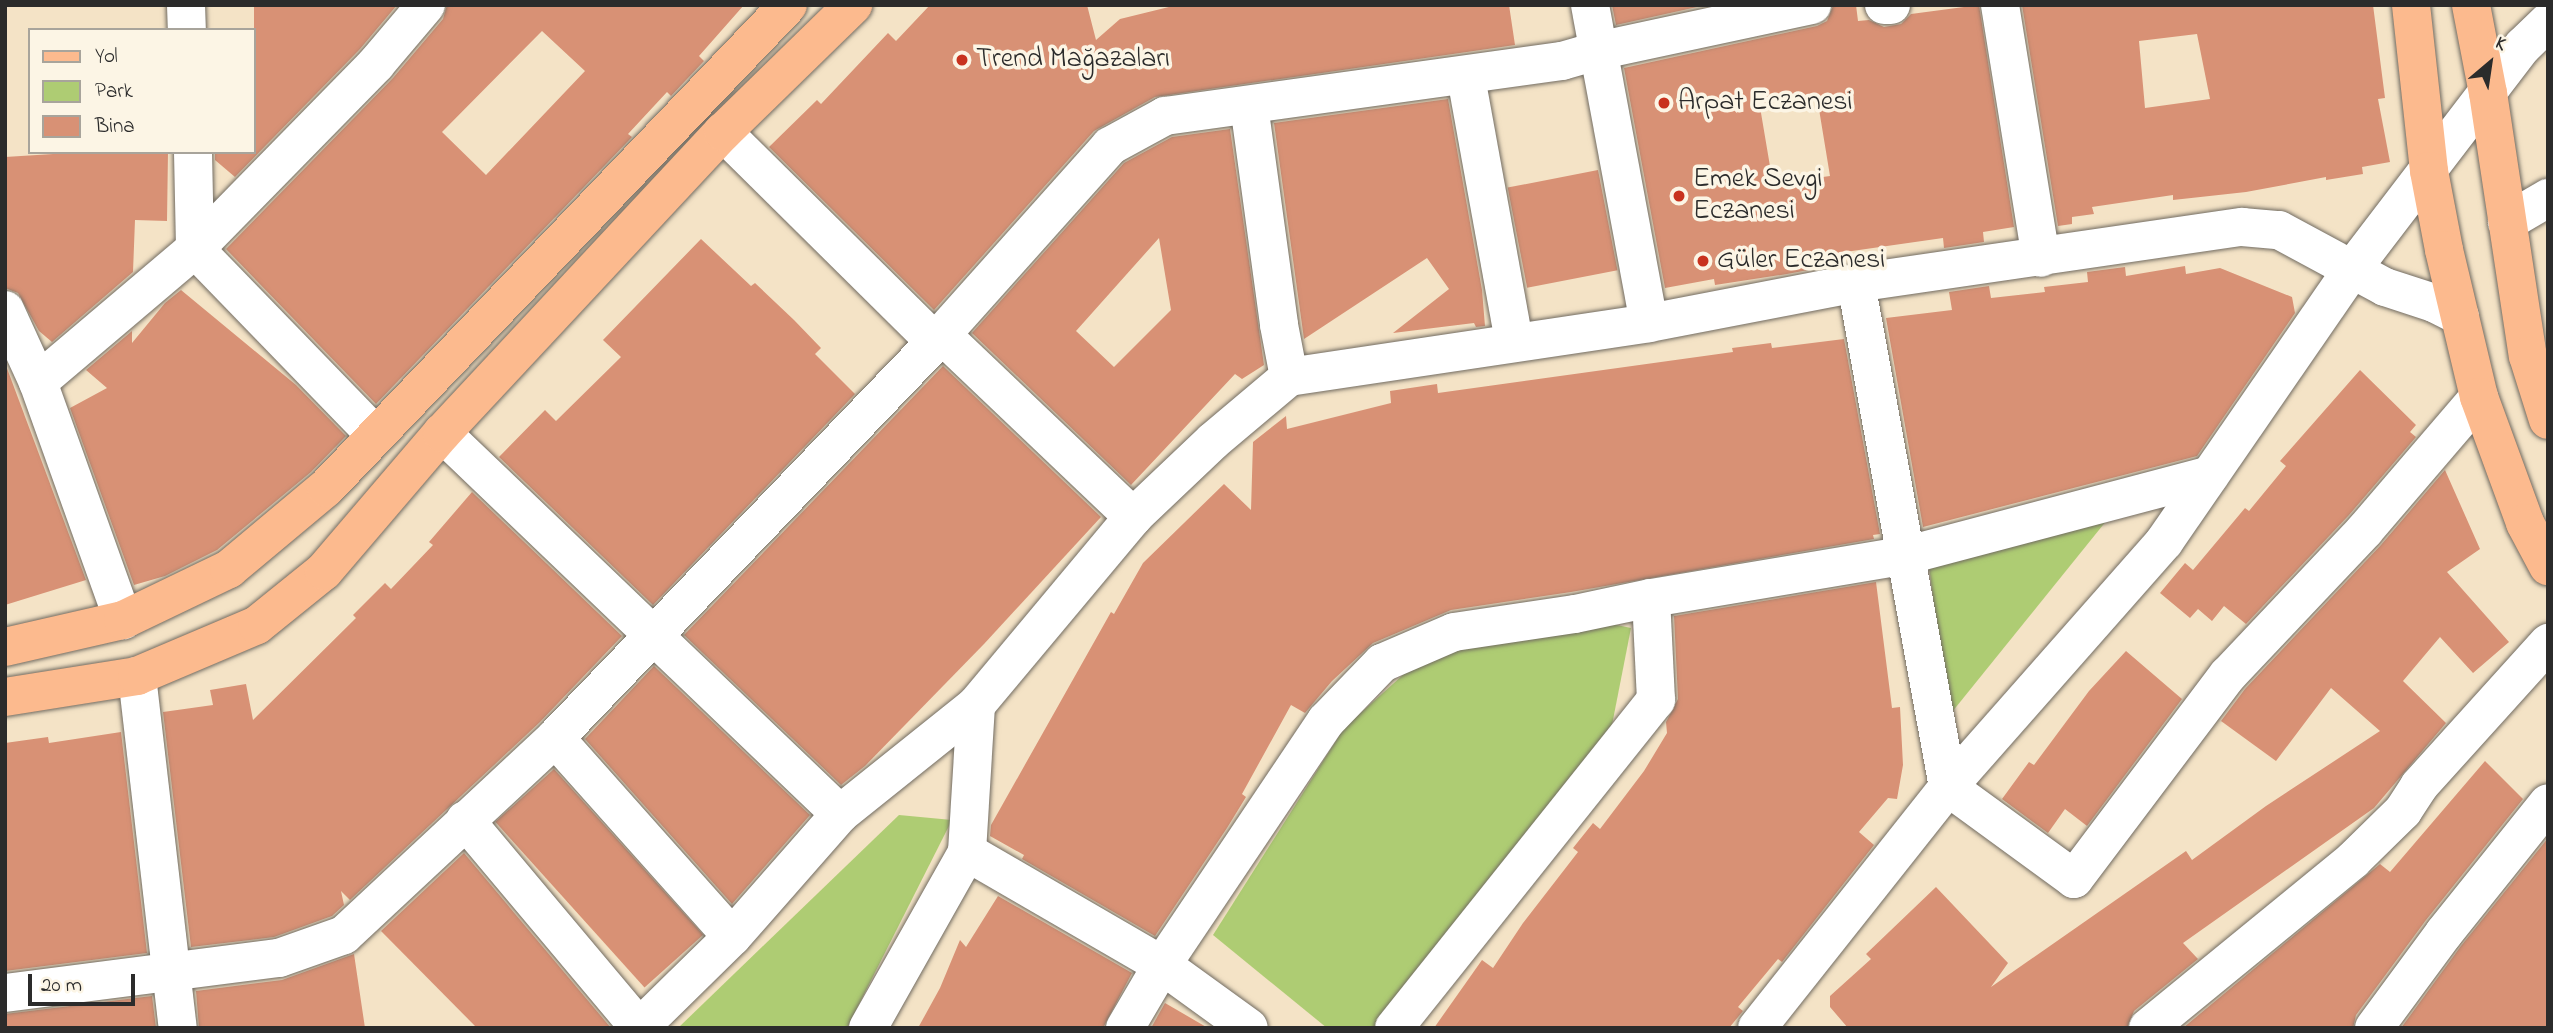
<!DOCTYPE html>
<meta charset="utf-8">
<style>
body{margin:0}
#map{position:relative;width:2553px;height:1033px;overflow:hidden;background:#f4e3c6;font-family:"Indie Flower",sans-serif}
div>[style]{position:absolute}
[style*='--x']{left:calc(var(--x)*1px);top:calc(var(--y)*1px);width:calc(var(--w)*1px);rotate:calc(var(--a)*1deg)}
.green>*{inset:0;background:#aecc73}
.building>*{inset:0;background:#d89175;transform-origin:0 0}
.roads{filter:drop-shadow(0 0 2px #716b61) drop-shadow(0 0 2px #716b61)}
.minor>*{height:38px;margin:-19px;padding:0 19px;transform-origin:19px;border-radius:19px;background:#fff}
.major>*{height:38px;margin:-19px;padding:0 19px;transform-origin:19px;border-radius:19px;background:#fcba8e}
.dots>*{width:19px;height:19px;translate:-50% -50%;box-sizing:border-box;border:4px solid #fcf5e5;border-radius:50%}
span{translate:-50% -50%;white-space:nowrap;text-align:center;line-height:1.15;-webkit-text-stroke:7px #fcf5e5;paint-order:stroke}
.poi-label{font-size:28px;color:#2b2b2b}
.left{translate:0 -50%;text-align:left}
.frame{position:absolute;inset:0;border:7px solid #2b2b2b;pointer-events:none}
.legend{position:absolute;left:28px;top:28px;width:228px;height:126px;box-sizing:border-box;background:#fcf5e5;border:2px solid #a8a49b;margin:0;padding:9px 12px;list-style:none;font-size:21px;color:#2b2b2b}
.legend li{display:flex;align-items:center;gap:14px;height:35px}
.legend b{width:35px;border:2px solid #a8a49b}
.north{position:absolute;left:2455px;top:28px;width:70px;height:70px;-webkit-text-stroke:5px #fcf5e5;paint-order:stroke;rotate:29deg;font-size:19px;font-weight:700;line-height:28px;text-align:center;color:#2b2b2b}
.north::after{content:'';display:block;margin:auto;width:24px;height:32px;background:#2b2b2b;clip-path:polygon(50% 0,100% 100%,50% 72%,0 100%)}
.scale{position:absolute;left:28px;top:974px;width:107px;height:32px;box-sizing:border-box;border:4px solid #2b2b2b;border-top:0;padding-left:9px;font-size:21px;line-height:24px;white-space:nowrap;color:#2b2b2b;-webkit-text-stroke:5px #fcf5e5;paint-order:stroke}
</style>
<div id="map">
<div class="green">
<div style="clip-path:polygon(2107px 520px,1948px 717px,1929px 566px)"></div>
<div style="clip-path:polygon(1584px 618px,1631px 628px,1611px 730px,1376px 1028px,1327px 1028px,1213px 935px,1344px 728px,1424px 656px)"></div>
<div style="clip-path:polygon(899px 815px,952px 820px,847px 1028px,678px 1028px)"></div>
</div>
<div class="building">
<div style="clip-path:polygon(254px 5px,397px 5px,360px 49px,235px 177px,215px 160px,215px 152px,254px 152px)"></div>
<div style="clip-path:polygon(evenodd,447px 5px,744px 5px,699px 56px,704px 61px,671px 96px,667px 92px,628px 134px,632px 137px,376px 404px,226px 249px,393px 78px,443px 19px,447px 5px,542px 31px,585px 71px,486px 175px,442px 132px,542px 31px)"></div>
<div style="clip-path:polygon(930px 5px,1087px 5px,1096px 40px,1120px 19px,1177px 5px,1509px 5px,1515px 45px,1155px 97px,1094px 131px,934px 310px,769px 147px,817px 100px,821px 104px,888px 33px,896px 41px)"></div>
<div style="clip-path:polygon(1612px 5px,1706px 5px,1616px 25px)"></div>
<div style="clip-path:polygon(evenodd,1840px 5px,1856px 5px,1858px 21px,1869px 20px,1884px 27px,1901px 24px,1911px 14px,1979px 5px,2014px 227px,1983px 232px,1984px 242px,1944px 248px,1943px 238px,1838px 253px,1840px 264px,1787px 274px,1715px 285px,1714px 279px,1665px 288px,1624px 68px,1817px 26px,1827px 21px,1833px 6px,1840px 5px,1817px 97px,1830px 176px,1773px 184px,1760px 107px,1817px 97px)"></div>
<div style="clip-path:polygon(evenodd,2022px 5px,2373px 5px,2385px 98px,2378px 99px,2390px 162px,2362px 167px,2363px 174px,2326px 180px,2326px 177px,2246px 192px,2173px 200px,2173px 195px,2092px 207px,2094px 214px,2072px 217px,2072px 224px,2058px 226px,2022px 5px,2197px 34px,2210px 99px,2145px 108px,2139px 41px,2197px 34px)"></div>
<div style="clip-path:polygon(1448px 99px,1482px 290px,1485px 326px,1476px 327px,1474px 323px,1393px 333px,1449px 289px,1427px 258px,1304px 339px,1274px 123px)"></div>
<div style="clip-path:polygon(evenodd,1230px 129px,1264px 365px,1242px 379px,1235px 374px,1131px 485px,972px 333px,1124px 163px,1172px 137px,1230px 129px,1159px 238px,1171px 310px,1114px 367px,1076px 331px,1159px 238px)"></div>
<div style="clip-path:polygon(85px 152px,168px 152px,167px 221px,135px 220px,133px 272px,52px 342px,39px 331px,18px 293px,5px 288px,5px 157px)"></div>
<div style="left:1598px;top:170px;width:102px;height:92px;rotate:79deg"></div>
<div style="clip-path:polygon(701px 239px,751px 286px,755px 283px,794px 320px,821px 348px,815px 354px,855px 394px,653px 605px,499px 457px,545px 410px,556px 421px,621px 357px,603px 340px)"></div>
<div style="clip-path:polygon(2185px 266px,2186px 274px,2220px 268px,2292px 297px,2295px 313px,2197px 456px,1923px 527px,1886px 318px,1952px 310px,1949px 292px,1989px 286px,1991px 298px,2045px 292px,2044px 287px,2088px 282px,2087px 272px,2125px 267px,2126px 276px)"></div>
<div style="clip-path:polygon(181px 290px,296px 385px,346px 436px,311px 472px,217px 550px,165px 576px,134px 585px,70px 408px,107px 388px,86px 370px,132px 331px,132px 343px,165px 303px)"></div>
<div style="clip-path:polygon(1844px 339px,1880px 534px,1873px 535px,1874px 539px,1571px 592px,1451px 610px,1373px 643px,1332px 681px,1305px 713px,1291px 705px,1242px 794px,1246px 797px,1227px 828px,1155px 936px,1022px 859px,1024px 855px,990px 836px,991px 825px,1111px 612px,1114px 614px,1143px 563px,1224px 484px,1251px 510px,1253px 442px,1286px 416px,1287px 429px,1391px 403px,1390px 391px,1437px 384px,1438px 393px,1733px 352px,1732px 348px,1771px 343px,1772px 348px)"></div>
<div style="clip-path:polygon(5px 363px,86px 580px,5px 605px)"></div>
<div style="clip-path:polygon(943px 366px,1101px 517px,984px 644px,865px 766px,841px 785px,684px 635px)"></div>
<div style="clip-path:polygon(2360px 370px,2416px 425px,2410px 432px,2416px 437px,2349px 515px,2246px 624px,2224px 606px,2212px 621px,2198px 609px,2190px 618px,2160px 593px,2185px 563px,2193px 570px,2245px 508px,2249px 511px,2286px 466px,2280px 461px)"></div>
<div style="clip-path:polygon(2445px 470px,2480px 549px,2447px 572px,2509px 642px,2473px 673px,2440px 637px,2403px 681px,2446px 723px,2374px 808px,2183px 943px,2198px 959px,2134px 1011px,2127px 1028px,1848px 1028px,1830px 1007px,1830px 996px,1871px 959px,1866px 954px,1936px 887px,2008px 963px,1991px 987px,2186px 851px,2192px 860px,2266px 806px,2380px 731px,2331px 688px,2276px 761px,2221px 721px,2245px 689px,2381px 545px)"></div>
<div style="clip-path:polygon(472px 492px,622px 636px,540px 722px,350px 900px,341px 891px,344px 905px,332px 916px,274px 937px,191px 947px,163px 712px,213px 705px,210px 690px,246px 684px,253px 720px,356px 618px,353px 615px,385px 583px,391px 589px,433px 545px,429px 542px)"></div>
<div style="clip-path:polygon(1876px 582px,1892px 708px,1900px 707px,1903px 765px,1897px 799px,1888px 798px,1859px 832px,1874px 845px,1782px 962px,1778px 959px,1738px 1007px,1743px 1011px,1729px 1028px,1434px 1028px,1482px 960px,1493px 968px,1523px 923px,1578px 852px,1573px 848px,1593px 823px,1600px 829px,1644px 771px,1667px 733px,1666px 722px,1678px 699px,1674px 616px)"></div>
<div style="clip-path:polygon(2126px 651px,2182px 699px,2087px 826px,2065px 809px,2048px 833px,2002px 799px,2029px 762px,2034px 765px,2089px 691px)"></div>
<div style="clip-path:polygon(654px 666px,810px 815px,732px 904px,585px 739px)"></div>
<div style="clip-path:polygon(121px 732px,147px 953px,5px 971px,5px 743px,48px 737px,49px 743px)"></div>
<div style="clip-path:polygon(2485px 761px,2523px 799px,2426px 920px,2356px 1015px,2353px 1028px,2183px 1028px,2380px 864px,2390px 872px)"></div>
<div style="left:554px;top:769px;width:223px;height:79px;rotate:48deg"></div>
<div style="clip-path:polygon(2548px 838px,2548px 1028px,2401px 1028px,2461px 946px)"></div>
<div style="clip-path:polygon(464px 853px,611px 1028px,477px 1028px,381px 931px)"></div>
<div style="clip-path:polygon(998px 896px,1132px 973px,1103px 1028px,918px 1028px,940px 988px,960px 940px,966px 947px)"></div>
<div style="clip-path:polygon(354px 954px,365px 1028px,199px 1028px,196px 991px,282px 980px)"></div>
<div style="clip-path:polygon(152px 996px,156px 1028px,5px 1028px,5px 1014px)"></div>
<div style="clip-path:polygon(1165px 1003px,1208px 1028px,1151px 1028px)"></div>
</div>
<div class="roads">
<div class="minor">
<div style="--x:186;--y:5;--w:25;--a:88"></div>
<div style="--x:1590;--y:5;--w:323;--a:79.5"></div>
<div style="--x:1884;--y:5;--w:7;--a:0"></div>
<div style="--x:2000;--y:5;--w:256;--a:80.8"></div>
<div style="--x:1466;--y:77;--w:269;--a:79.7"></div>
<div style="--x:1249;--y:105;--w:222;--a:82.2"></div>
<div style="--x:1279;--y:325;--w:53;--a:79.1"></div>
<div style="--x:723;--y:132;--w:298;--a:44.7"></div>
<div style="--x:193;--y:152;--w:97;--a:88.8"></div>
<div style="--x:195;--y:249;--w:259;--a:45.9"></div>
<div style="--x:2507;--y:222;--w:48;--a:-30.3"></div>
<div style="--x:1856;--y:283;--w:512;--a:79.66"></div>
<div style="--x:1948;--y:787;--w:156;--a:36.1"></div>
<div style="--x:2074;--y:879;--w:256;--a:-53"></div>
<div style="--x:2228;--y:675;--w:199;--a:-46.6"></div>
<div style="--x:2365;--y:530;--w:175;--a:-49.4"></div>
<div style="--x:5;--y:310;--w:79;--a:65.4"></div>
<div style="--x:38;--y:382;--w:253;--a:70.3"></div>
<div style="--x:940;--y:333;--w:267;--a:43.6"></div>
<div style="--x:38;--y:382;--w:206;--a:-40.3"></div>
<div style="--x:195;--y:249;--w:259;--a:-45.6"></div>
<div style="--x:376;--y:64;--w:77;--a:-49.7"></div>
<div style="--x:442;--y:433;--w:551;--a:43.75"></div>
<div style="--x:137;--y:676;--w:354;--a:83.4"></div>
<div style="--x:555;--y:738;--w:266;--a:48.3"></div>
<div style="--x:465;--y:820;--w:270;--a:50"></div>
<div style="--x:967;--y:852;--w:225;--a:30.1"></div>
<div style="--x:1162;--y:965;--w:107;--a:35.9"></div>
<div style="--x:5;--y:993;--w:276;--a:-7.3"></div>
<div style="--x:279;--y:958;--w:69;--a:-19.5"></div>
<div style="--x:344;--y:935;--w:289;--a:-43"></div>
<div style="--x:555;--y:738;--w:549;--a:-46.18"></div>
<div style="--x:935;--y:342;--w:263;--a:-48.2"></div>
<div style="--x:1110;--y:146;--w:63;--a:-28.6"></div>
<div style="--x:1165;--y:116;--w:401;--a:-7.9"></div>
<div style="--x:1562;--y:61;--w:36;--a:-16"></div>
<div style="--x:1597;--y:51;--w:220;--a:-12.1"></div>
<div style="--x:639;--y:1028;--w:130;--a:-44.4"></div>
<div style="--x:732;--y:937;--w:164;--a:-48.7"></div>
<div style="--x:840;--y:814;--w:174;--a:-38.7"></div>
<div style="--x:976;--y:705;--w:245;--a:-50.1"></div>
<div style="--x:1133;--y:517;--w:110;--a:-43.5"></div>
<div style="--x:1213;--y:441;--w:99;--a:-40.1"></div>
<div style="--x:1289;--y:377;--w:364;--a:-8.5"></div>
<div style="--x:1649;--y:323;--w:211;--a:-10.9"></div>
<div style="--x:1856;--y:283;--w:390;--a:-8.3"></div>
<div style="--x:2242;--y:227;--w:37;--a:5"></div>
<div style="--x:2279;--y:230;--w:120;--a:28.3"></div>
<div style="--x:2385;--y:287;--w:52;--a:18.1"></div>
<div style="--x:2434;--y:303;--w:29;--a:27"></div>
<div style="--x:868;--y:1028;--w:202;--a:-60.6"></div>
<div style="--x:967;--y:852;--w:147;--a:-86.5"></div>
<div style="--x:1125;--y:1028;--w:73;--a:-59.6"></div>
<div style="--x:1162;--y:965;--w:294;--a:-56.1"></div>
<div style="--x:1326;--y:721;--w:81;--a:-46"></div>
<div style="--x:1382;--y:663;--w:78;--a:-23.3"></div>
<div style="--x:1454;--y:632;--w:122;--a:-8.5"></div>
<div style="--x:1575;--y:614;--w:78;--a:-11.9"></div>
<div style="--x:1651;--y:598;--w:261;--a:-9.5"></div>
<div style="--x:1908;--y:555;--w:312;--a:-14.8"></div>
<div style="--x:1394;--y:1028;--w:420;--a:-51.4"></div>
<div style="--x:1656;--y:700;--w:102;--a:-92.8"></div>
<div style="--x:1757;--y:1028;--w:308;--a:-51.6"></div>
<div style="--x:1948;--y:787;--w:327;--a:-48.6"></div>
<div style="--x:2164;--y:542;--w:333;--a:-55.4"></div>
<div style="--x:2353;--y:268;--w:280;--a:-52.6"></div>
<div style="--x:2523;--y:46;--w:35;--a:-44"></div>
<div style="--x:2148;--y:1028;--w:265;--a:-39.3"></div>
<div style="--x:2353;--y:860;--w:70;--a:-44.4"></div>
<div style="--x:2403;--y:811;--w:30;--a:-57"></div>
<div style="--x:2419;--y:786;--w:193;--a:-47.9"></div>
<div style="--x:2374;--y:1028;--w:118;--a:-53.6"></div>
<div style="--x:2444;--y:933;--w:166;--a:-51.3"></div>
</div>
<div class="major">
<div style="--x:2411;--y:5;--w:167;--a:83.8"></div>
<div style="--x:2429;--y:171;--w:80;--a:79.2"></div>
<div style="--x:2444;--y:250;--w:151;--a:76.6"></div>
<div style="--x:2479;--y:397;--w:134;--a:69.9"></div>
<div style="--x:2525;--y:523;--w:49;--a:61.9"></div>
<div style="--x:2471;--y:5;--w:90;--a:79.1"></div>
<div style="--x:2488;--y:93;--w:266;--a:81.4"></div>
<div style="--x:2528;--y:356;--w:67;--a:72.6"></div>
<div style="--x:5;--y:647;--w:121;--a:-12.9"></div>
<div style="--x:123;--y:620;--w:118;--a:-25.7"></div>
<div style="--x:229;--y:569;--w:126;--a:-39.9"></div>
<div style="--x:326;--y:488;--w:668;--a:-46.27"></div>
<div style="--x:5;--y:697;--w:134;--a:-9"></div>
<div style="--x:137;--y:676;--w:130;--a:-23"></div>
<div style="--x:257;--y:625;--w:86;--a:-38.9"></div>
<div style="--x:324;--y:571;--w:182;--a:-49.5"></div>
<div style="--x:442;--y:433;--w:412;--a:-47"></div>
<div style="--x:723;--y:132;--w:182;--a:-44.3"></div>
</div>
</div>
<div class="dots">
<div style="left:962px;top:60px;background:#c8321e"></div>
<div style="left:1664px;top:103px;background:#c8321e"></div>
<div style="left:1679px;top:196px;background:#c8321e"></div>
<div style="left:1703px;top:261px;background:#c8321e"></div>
</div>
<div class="poi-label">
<span class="left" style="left:976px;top:60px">Trend Mağazaları</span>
<span class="left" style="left:1678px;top:103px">Arpat Eczanesi</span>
<span class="left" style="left:1693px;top:196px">Emek Sevgi<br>Eczanesi</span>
<span class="left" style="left:1717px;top:261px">Güler Eczanesi</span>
</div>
<div class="frame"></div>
<ul class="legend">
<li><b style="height:9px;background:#fcba8e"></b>Yol</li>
<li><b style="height:19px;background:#aecc73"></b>Park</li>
<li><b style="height:19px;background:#d89175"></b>Bina</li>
</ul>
<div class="north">K</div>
<div class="scale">20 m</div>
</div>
